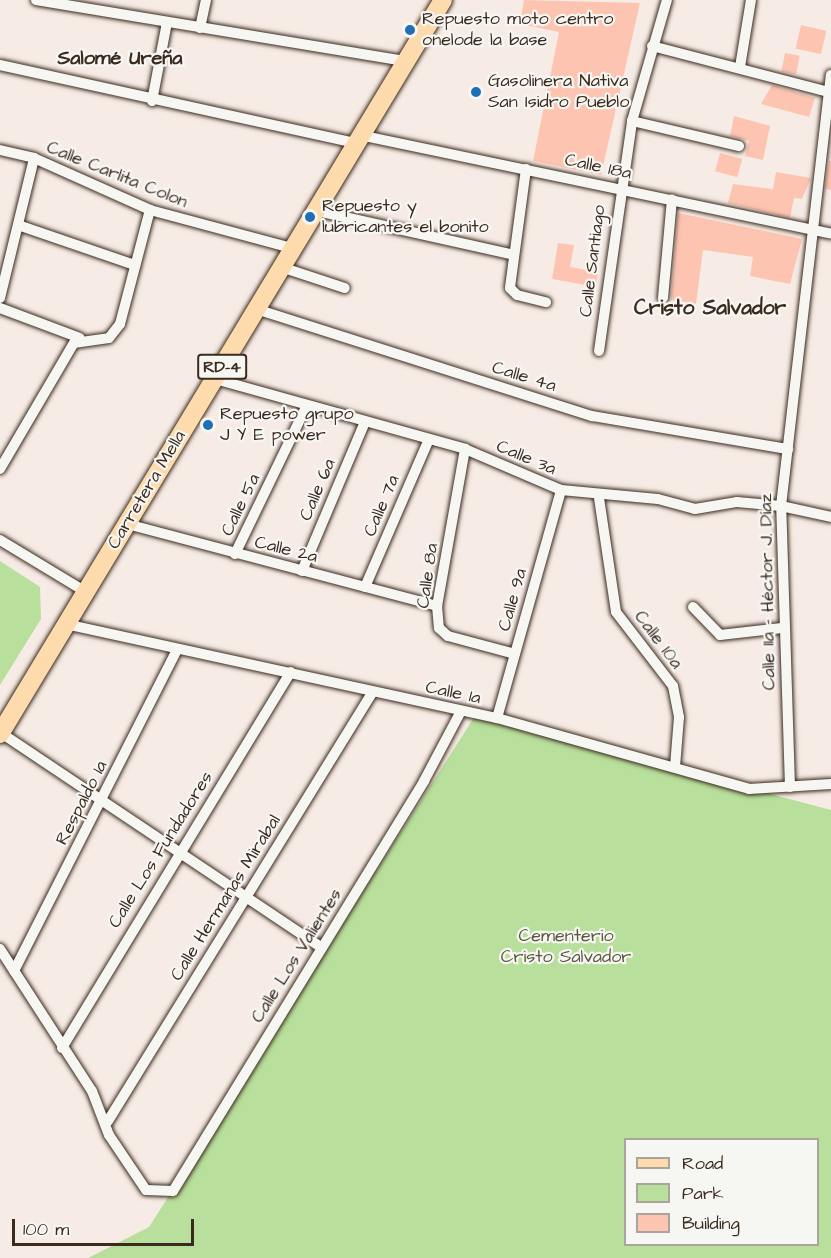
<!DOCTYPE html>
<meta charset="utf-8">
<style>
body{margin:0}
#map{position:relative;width:831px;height:1258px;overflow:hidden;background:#f7ece5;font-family:"Architects Daughter",sans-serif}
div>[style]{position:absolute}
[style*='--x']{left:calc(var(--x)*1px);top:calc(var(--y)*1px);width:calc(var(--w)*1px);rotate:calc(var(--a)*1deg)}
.green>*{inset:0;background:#b8df9b}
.building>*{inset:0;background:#fdc5b1;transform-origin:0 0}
.roads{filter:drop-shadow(0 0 2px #3b2a1e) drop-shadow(0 0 2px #3b2a1e)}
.minor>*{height:10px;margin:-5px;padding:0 5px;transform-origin:5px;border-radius:5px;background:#f6f6f2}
.primary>*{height:18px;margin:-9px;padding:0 9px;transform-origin:9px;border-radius:9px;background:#fedbac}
.dots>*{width:16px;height:16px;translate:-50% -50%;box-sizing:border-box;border:3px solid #f6f6f2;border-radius:50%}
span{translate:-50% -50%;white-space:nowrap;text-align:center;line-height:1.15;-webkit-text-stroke:4.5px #f6f6f2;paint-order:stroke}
.shield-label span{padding:2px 4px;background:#f6f6f2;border:2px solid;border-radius:4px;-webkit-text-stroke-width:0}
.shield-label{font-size:16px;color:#3b2a1e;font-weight:700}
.poi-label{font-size:18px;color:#3b2a1e}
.left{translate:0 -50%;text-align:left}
.street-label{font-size:18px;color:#3b2a1e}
.park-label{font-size:18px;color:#5a573d}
.neighbourhood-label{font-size:20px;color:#3b2a1e;font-weight:700}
.quarter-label{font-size:21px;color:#3b2a1e;font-weight:700}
.legend{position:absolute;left:624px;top:1138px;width:195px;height:108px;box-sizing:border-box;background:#f6f6f2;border:2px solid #aba49d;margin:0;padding:8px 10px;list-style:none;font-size:18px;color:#3b2a1e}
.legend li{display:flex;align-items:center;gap:12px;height:30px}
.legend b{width:30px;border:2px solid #aba49d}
.scale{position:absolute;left:12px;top:1219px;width:182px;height:27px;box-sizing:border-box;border:3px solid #3b2a1e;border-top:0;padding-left:8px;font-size:18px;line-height:21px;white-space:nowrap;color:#3b2a1e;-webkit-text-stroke:4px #f6f6f2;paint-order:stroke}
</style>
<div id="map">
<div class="green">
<div style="clip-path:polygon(0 561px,40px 587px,41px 619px,0 685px)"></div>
<div style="clip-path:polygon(evenodd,475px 716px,831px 810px,831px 1258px,88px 1258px,149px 1227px,475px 716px,626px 1140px,818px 1140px,818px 1244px,626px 1244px,626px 1140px)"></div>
</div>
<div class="building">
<div style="clip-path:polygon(524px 0,640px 3px,601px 175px,533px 161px,559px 32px,520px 24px)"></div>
<div style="left:801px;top:25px;width:26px;height:24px;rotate:13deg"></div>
<div style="left:785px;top:53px;width:15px;height:19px;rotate:11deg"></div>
<div style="clip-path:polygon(772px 85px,815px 98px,809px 117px,761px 104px)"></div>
<div style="clip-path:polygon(734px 116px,770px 126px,763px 160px,745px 156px,749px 141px,730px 136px)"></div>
<div style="left:720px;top:153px;width:23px;height:19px;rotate:15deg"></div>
<div style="clip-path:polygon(829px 161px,831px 161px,831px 190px,825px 189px)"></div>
<div style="clip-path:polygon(776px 172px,811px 178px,802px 199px,794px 198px,790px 218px,728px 203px,733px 184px,773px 189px)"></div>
<div style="clip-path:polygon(678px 213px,802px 239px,790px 284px,750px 276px,753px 257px,703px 250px,696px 304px,671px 300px)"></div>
<div style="clip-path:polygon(558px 243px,574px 245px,570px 267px,598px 272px,596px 287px,552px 279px)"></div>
</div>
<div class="roads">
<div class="minor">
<div style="--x:36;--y:0;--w:372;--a:9.4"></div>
<div style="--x:200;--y:28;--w:29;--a:-78"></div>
<div style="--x:652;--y:46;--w:182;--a:14.6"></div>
<div style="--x:0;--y:65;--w:362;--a:12.4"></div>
<div style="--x:740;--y:67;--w:68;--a:-80.7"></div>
<div style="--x:152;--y:101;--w:80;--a:-79.2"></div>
<div style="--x:632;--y:121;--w:110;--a:13.2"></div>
<div style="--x:359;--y:135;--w:482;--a:11.8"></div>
<div style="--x:0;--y:150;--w:35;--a:13"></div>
<div style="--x:34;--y:158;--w:127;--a:24.1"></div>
<div style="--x:150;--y:210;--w:147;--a:15"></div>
<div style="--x:526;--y:169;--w:120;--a:97.7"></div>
<div style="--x:510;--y:288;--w:10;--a:45"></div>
<div style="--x:517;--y:295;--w:30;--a:14"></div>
<div style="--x:313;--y:210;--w:206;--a:12.6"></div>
<div style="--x:18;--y:225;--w:124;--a:18.9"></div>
<div style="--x:281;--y:267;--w:67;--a:18.2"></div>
<div style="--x:0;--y:298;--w:144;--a:-76.3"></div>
<div style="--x:663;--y:298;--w:99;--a:-84.8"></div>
<div style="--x:0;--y:308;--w:85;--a:20.6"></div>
<div style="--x:256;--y:309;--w:353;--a:17.7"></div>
<div style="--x:592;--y:416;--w:199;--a:9.6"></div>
<div style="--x:599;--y:351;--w:232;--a:-81.8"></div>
<div style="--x:632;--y:121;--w:126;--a:-73.9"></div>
<div style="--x:215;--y:379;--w:260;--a:15.6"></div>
<div style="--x:465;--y:449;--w:104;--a:23.1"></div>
<div style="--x:561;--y:490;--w:97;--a:5.3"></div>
<div style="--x:658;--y:499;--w:38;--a:15"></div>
<div style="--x:695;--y:509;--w:43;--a:-9.5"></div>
<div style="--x:737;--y:502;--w:44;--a:5.2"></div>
<div style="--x:781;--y:506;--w:51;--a:12.4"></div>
<div style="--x:465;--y:449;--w:159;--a:100.1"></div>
<div style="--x:437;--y:606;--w:22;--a:85"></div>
<div style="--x:439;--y:628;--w:12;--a:42"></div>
<div style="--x:448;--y:636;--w:69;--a:15"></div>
<div style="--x:0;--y:469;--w:146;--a:-59.6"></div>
<div style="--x:74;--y:343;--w:35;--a:-8"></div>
<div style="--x:109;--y:338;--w:18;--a:-52"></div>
<div style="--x:120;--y:324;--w:118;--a:-75.3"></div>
<div style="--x:599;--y:498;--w:115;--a:81.5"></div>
<div style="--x:616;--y:612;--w:93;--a:52.4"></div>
<div style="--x:673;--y:686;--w:32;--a:79"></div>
<div style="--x:679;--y:717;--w:50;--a:94.6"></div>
<div style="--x:127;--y:524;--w:321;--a:14.8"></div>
<div style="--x:0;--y:540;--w:100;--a:31.2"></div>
<div style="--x:235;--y:554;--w:165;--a:-64.2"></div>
<div style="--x:302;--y:571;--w:162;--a:-67.1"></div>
<div style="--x:365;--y:587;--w:161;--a:-66.6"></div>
<div style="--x:693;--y:607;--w:39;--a:46"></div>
<div style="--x:720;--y:635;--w:62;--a:-6.4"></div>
<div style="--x:65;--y:624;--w:442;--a:12.3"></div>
<div style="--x:497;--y:718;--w:262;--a:15.7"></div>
<div style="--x:749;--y:789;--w:82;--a:-3.5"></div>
<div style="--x:497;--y:718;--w:237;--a:-74.3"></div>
<div style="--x:1;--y:733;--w:386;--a:33.8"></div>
<div style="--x:790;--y:787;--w:281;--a:-91.8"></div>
<div style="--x:781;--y:506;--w:434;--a:-83.4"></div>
<div style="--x:0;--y:949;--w:169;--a:57.1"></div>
<div style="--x:92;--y:1091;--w:47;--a:68.9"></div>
<div style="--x:109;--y:1135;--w:66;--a:56.1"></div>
<div style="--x:146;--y:1190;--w:27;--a:2"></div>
<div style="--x:173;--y:1191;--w:481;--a:-58.5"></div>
<div style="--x:424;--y:781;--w:77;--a:-62.1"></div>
<div style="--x:14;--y:971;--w:360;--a:-63.1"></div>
<div style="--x:62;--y:1048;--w:440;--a:-58.7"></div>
<div style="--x:108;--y:1121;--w:503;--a:-58.33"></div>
</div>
<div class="primary">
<div style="--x:0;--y:734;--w:857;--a:-58.89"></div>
</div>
</div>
<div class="dots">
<div style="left:410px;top:30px;background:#1f6fb2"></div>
<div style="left:476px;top:92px;background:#1f6fb2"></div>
<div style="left:310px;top:217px;background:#1f6fb2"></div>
<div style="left:208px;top:425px;background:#1f6fb2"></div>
</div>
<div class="shield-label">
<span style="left:222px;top:367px">RD-4</span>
</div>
<div class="poi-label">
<span class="left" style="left:422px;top:30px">Repuesto moto centro<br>onelode la base</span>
<span class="left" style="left:488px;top:92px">Gasolinera Nativa<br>San Isidro Pueblo</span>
<span class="left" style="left:322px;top:217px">Repuesto y<br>lubricantes el bonito</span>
<span class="left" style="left:220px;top:425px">Repuesto grupo<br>J Y E power</span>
</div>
<div class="street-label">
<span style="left:598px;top:167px;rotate:12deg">Calle 18a</span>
<span style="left:117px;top:175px;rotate:22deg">Calle Carlita Colon</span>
<span style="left:593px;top:261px;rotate:-83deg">Calle Santiago</span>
<span style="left:524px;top:377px;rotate:17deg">Calle 4a</span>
<span style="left:526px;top:458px;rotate:23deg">Calle 3a</span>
<span style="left:147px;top:490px;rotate:-59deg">Carretera Mella</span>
<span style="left:318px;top:490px;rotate:-67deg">Calle 6a</span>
<span style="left:241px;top:505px;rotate:-64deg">Calle 5a</span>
<span style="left:382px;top:506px;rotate:-67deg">Calle 7a</span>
<span style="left:286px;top:550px;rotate:14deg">Calle 2a</span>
<span style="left:428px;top:576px;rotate:-82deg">Calle 8a</span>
<span style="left:768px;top:592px;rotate:-91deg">Calle 11a - Héctor J. Díaz</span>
<span style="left:513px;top:600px;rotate:-74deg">Calle 9a</span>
<span style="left:658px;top:640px;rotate:53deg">Calle 10a</span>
<span style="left:453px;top:693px;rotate:12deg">Calle 1a</span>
<span style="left:82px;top:803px;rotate:-63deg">Respaldo 1a</span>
<span style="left:161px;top:850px;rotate:-58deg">Calle Los Fundadores</span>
<span style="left:226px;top:898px;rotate:-58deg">Calle Hermanas Mirabal</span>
<span style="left:297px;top:956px;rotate:-58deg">Calle Los Valientes</span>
</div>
<div class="park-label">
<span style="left:566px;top:947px">Cementerio<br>Cristo Salvador</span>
</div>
<div class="neighbourhood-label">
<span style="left:120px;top:58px">Salomé Ureña</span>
</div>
<div class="quarter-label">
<span style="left:710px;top:308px">Cristo Salvador</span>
</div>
<ul class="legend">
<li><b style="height:8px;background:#fedbac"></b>Road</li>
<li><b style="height:16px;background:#b8df9b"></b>Park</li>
<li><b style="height:16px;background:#fdc5b1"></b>Building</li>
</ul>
<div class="scale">100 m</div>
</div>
